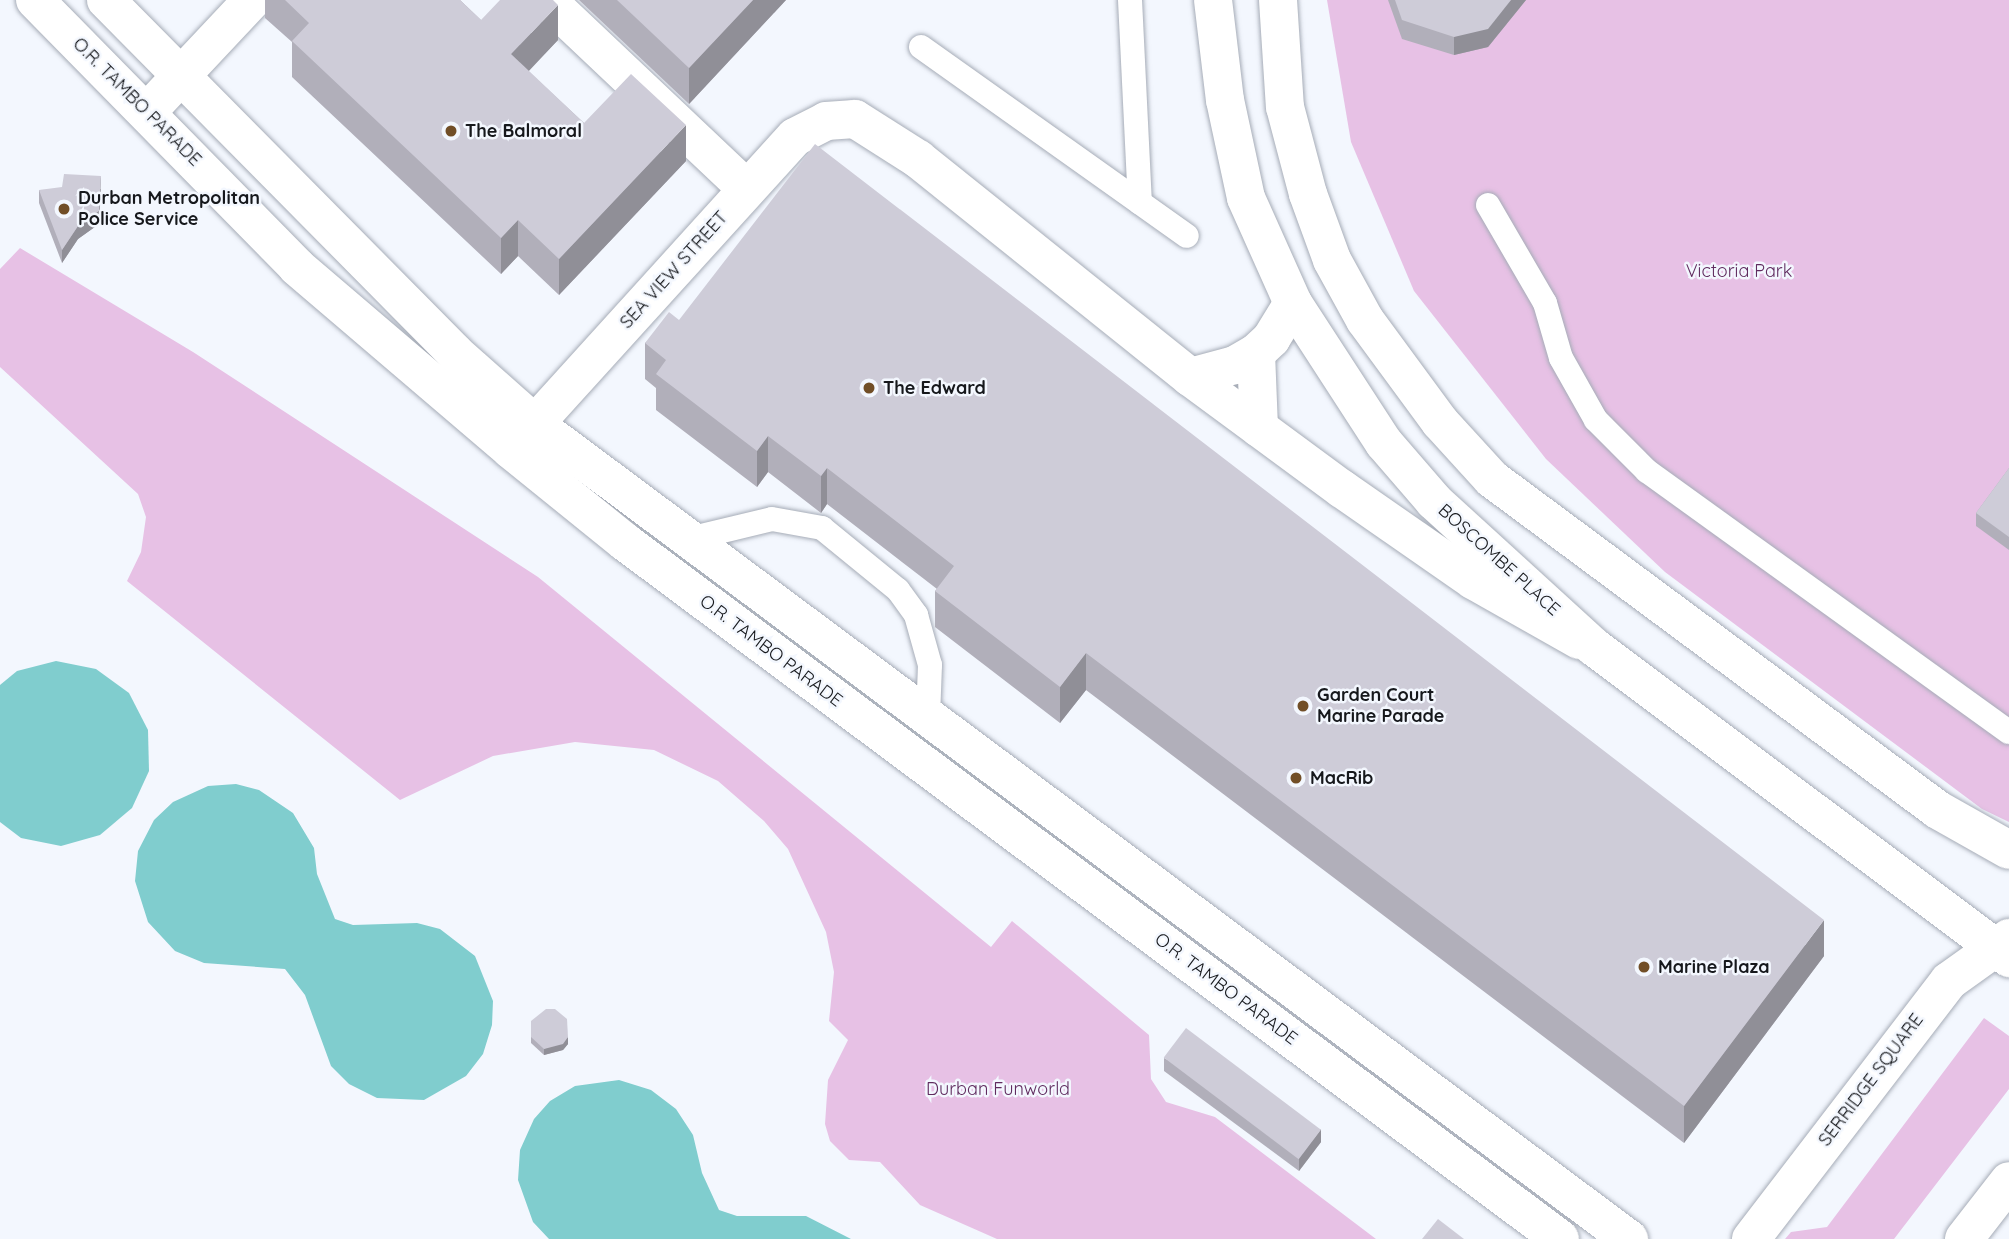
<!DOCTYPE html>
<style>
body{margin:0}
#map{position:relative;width:2009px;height:1239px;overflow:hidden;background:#f3f7fe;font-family:Quicksand,sans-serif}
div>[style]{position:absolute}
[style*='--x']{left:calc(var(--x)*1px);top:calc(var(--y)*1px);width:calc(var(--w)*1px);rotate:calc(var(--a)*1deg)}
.green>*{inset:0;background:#e7c1e5}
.water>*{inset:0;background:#80cdce}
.roads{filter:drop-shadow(0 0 2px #a6acb7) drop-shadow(0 0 2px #a6acb7)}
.service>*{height:24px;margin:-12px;padding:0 12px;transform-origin:12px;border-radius:12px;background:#fff}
.minor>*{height:38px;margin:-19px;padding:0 19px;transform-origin:19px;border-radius:19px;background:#fff}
.tertiary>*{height:38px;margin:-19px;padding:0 19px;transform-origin:19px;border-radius:19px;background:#fff}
.secondary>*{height:38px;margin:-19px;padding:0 19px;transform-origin:19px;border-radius:19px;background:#fff}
.wall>*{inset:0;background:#b1afba}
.shaded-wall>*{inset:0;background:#908f97}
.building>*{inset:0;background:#ceccd8;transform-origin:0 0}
.dots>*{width:19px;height:19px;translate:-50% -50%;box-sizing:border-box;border:4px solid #f3f7fe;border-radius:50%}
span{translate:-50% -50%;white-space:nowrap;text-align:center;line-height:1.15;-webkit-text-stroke:5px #f3f7fe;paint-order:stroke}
.street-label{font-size:18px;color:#16181c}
.poi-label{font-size:18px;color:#16181c;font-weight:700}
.left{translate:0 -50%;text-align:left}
.park-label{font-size:18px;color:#602b5f}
</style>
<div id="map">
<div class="green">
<div style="clip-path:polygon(1327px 0,2009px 0,2009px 822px,1982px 809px,1665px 572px,1546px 459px,1414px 291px,1351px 142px)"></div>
<div style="clip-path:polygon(20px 248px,193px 352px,538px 577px,991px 947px,1012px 921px,1149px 1035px,1151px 1079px,1166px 1102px,1215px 1117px,1376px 1239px,997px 1239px,920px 1205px,880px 1162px,849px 1160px,830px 1141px,825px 1124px,828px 1080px,848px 1040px,829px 1021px,834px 972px,826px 932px,788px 849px,764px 821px,718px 781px,654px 750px,575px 742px,493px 756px,400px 800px,127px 581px,141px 552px,146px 517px,138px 494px,0 367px,0 269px)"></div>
<div style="clip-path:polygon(1984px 1018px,2009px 1036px,2009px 1089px,1894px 1239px,1785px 1239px,1791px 1232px,1827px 1227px)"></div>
</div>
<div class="water">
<div style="clip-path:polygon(56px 661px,96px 669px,129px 693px,148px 730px,149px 771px,132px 808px,100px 835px,61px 846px,21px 838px,0 822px,0 685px,17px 671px)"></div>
<div style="clip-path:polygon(236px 784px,259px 790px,293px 813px,314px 848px,317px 874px,335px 919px,353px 925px,417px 923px,440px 929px,475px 956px,493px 1001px,492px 1025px,483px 1054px,466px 1076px,424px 1100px,377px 1098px,349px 1084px,331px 1066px,305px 995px,285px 969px,204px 963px,175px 951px,148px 922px,135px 881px,138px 851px,154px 820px,173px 802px,208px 786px)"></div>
<div style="clip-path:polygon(619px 1080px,651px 1090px,676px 1109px,693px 1135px,702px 1173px,719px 1210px,737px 1216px,806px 1216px,851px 1239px,549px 1239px,533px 1222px,518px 1180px,520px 1150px,534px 1119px,550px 1101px,575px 1086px)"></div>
</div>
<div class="roads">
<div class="service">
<div style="--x:1130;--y:0;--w:203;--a:87.2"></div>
<div style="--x:921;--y:47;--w:326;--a:35.4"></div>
<div style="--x:1488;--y:205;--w:113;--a:59.8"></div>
<div style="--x:1545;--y:303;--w:57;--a:73.8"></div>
<div style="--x:1561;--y:358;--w:71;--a:60.6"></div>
<div style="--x:1596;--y:420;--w:72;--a:45"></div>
<div style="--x:1647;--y:471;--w:446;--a:35.8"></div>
<div style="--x:689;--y:539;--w:85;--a:-13.5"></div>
<div style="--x:772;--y:519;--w:51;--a:10.2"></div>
<div style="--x:822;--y:528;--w:98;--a:39.2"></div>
<div style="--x:898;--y:590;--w:31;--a:54"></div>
<div style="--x:916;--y:615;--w:52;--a:74.4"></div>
<div style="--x:930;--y:665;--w:53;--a:92.2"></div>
</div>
<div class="minor">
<div style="--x:547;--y:0;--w:274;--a:43.4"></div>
<div style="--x:147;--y:112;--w:154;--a:-46.8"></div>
<div style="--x:1256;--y:353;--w:75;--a:87.7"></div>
<div style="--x:1190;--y:377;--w:47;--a:-14.9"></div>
<div style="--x:1235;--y:365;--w:24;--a:-30"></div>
<div style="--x:1256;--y:353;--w:21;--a:-43"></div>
<div style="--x:1271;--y:339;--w:42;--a:-58.6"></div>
<div style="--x:512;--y:449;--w:421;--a:-47.8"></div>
<div style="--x:795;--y:137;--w:35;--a:-27"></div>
<div style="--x:826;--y:121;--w:29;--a:-4"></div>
<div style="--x:855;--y:119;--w:75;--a:32.4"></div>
<div style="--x:918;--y:159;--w:349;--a:38.7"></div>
<div style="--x:1190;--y:377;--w:189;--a:36.4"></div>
<div style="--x:1342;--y:489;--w:160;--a:34.8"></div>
<div style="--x:1473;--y:580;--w:122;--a:29.5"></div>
<div style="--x:1751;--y:1239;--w:325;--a:-52.5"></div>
<div style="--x:1949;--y:981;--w:74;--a:-35.6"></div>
<div style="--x:1964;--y:1239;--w:73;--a:-52.2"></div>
</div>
<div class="tertiary">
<div style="--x:1213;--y:0;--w:101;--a:83.2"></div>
<div style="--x:1225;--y:100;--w:100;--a:77.9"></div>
<div style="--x:1246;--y:198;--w:115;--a:65.9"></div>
<div style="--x:1293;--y:303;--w:167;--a:57"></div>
<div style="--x:1384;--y:443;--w:77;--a:49.2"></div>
<div style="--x:1434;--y:501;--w:217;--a:42.4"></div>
<div style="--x:1594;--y:647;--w:519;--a:36.85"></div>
<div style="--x:1278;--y:0;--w:107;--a:86.3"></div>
<div style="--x:1285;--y:107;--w:90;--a:75.2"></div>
<div style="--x:1308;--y:194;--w:70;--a:70"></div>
<div style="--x:1332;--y:260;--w:68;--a:61.2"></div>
<div style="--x:1365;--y:320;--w:127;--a:53.7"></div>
<div style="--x:1440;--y:422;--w:77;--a:47.6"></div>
<div style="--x:1492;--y:479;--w:555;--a:36.58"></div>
<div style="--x:1938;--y:810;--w:81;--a:29.4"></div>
</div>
<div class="secondary">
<div style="--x:35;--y:0;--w:374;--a:45.5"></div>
<div style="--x:297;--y:267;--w:282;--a:40.5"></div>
<div style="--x:511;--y:450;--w:146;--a:38.9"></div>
<div style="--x:625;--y:542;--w:1166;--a:36.7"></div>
<div style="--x:106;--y:0;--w:496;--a:45.3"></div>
<div style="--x:455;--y:353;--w:108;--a:41.6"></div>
<div style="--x:536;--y:425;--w:1363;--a:36.68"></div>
</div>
</div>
<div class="wall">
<div style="clip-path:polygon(265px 0,460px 0,481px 20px,558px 40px,528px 71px,584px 123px,686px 161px,559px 295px,518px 256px,501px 274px,292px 77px,292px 42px,265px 18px)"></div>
<div style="clip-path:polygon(579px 0,786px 0,689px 104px)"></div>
<div style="clip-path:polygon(1388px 0,1526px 0,1488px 47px,1454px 55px,1402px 39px)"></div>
<div style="clip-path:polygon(101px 189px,99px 224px,78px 239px,62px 263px,39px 203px,39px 190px)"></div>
<div style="clip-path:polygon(679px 320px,1824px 956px,1684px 1143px,1086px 690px,1060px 723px,935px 627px,935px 591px,937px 589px,827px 504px,821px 513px,768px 472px,757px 487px,656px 410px,656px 388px,645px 379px,645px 343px)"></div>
<div style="clip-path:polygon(2009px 468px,2009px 550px,1976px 526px,1976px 513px)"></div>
<div style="clip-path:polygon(531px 1021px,568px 1044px,563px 1050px,544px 1055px,531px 1043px)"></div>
<div style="clip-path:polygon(1164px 1058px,1321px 1142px,1299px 1171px,1164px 1071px)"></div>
</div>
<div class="shaded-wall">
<div style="clip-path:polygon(753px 0,786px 0,689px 104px,689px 68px)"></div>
<div style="clip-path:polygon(1511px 0,1526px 0,1488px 47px,1454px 55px,1454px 37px)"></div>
<div style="clip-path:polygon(558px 5px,558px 40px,511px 90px,511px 54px)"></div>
<div style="clip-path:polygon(686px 125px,686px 161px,559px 295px,559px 259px)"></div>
<div style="clip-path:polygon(101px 176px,99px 224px,78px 239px,62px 263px,62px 250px,78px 226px)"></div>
<div style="clip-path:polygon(518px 220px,518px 256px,501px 274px,501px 238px)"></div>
<div style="clip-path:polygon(768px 436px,768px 472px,757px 487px,757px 451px)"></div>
<div style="clip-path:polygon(827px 468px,827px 504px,821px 513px,821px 476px)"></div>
<div style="clip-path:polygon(1086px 653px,1086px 690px,1060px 723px,1060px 687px)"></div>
<div style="clip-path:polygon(1824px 920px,1824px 956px,1684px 1143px,1684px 1106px)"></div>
<div style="clip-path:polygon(568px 1037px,568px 1044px,563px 1050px,544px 1055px,544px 1049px)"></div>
<div style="clip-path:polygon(1321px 1129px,1321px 1142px,1299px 1171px,1299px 1158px)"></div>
</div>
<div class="building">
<div style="clip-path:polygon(285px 0,460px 0,481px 20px,500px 0,553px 0,558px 5px,511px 54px,584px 123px,631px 74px,686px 125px,559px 259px,518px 220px,501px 238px,292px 41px,309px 23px)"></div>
<div style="clip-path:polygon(617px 0,753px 0,689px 68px)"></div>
<div style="clip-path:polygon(1395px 0,1511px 0,1488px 29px,1454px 37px,1402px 20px)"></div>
<div style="clip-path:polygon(815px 144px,1824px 920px,1684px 1106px,1086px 653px,1060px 687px,935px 591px,954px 566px,827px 468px,821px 476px,768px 436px,757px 451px,656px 374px,666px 360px,645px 343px,669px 312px,679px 320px)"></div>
<div style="clip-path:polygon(64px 174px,101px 176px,99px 211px,78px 226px,62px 250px,39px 190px,62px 187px)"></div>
<div style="clip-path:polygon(2009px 468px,2009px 537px,1976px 513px)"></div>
<div style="clip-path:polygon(546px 1009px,555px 1009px,567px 1019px,568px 1037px,563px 1044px,544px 1049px,531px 1037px,531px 1021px)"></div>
<div style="left:1186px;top:1028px;width:169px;height:37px;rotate:37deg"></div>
<div style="clip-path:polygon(1438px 1219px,1464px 1239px,1422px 1239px)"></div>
</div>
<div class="dots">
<div style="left:451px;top:131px;background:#714e27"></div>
<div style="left:64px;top:209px;background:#714e27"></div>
<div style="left:869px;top:388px;background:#714e27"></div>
<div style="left:1303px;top:706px;background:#714e27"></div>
<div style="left:1296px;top:778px;background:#714e27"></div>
<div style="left:1644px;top:967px;background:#714e27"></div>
</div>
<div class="street-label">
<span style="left:137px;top:102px;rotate:45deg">O.R. TAMBO PARADE</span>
<span style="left:674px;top:270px;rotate:-48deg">SEA VIEW STREET</span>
<span style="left:1499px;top:560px;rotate:42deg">BOSCOMBE PLACE</span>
<span style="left:771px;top:651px;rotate:37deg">O.R. TAMBO PARADE</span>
<span style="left:1226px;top:989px;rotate:37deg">O.R. TAMBO PARADE</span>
<span style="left:1871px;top:1080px;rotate:-53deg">SERRIDGE SQUARE</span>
</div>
<div class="poi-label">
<span class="left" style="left:465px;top:131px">The Balmoral</span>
<span class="left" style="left:78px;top:209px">Durban Metropolitan<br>Police Service</span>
<span class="left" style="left:883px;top:388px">The Edward</span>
<span class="left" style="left:1317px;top:706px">Garden Court<br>Marine Parade</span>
<span class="left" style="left:1310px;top:778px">MacRib</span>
<span class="left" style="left:1658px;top:967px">Marine Plaza</span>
</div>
<div class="park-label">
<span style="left:1739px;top:271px">Victoria Park</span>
<span style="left:998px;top:1089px">Durban Funworld</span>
</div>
</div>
